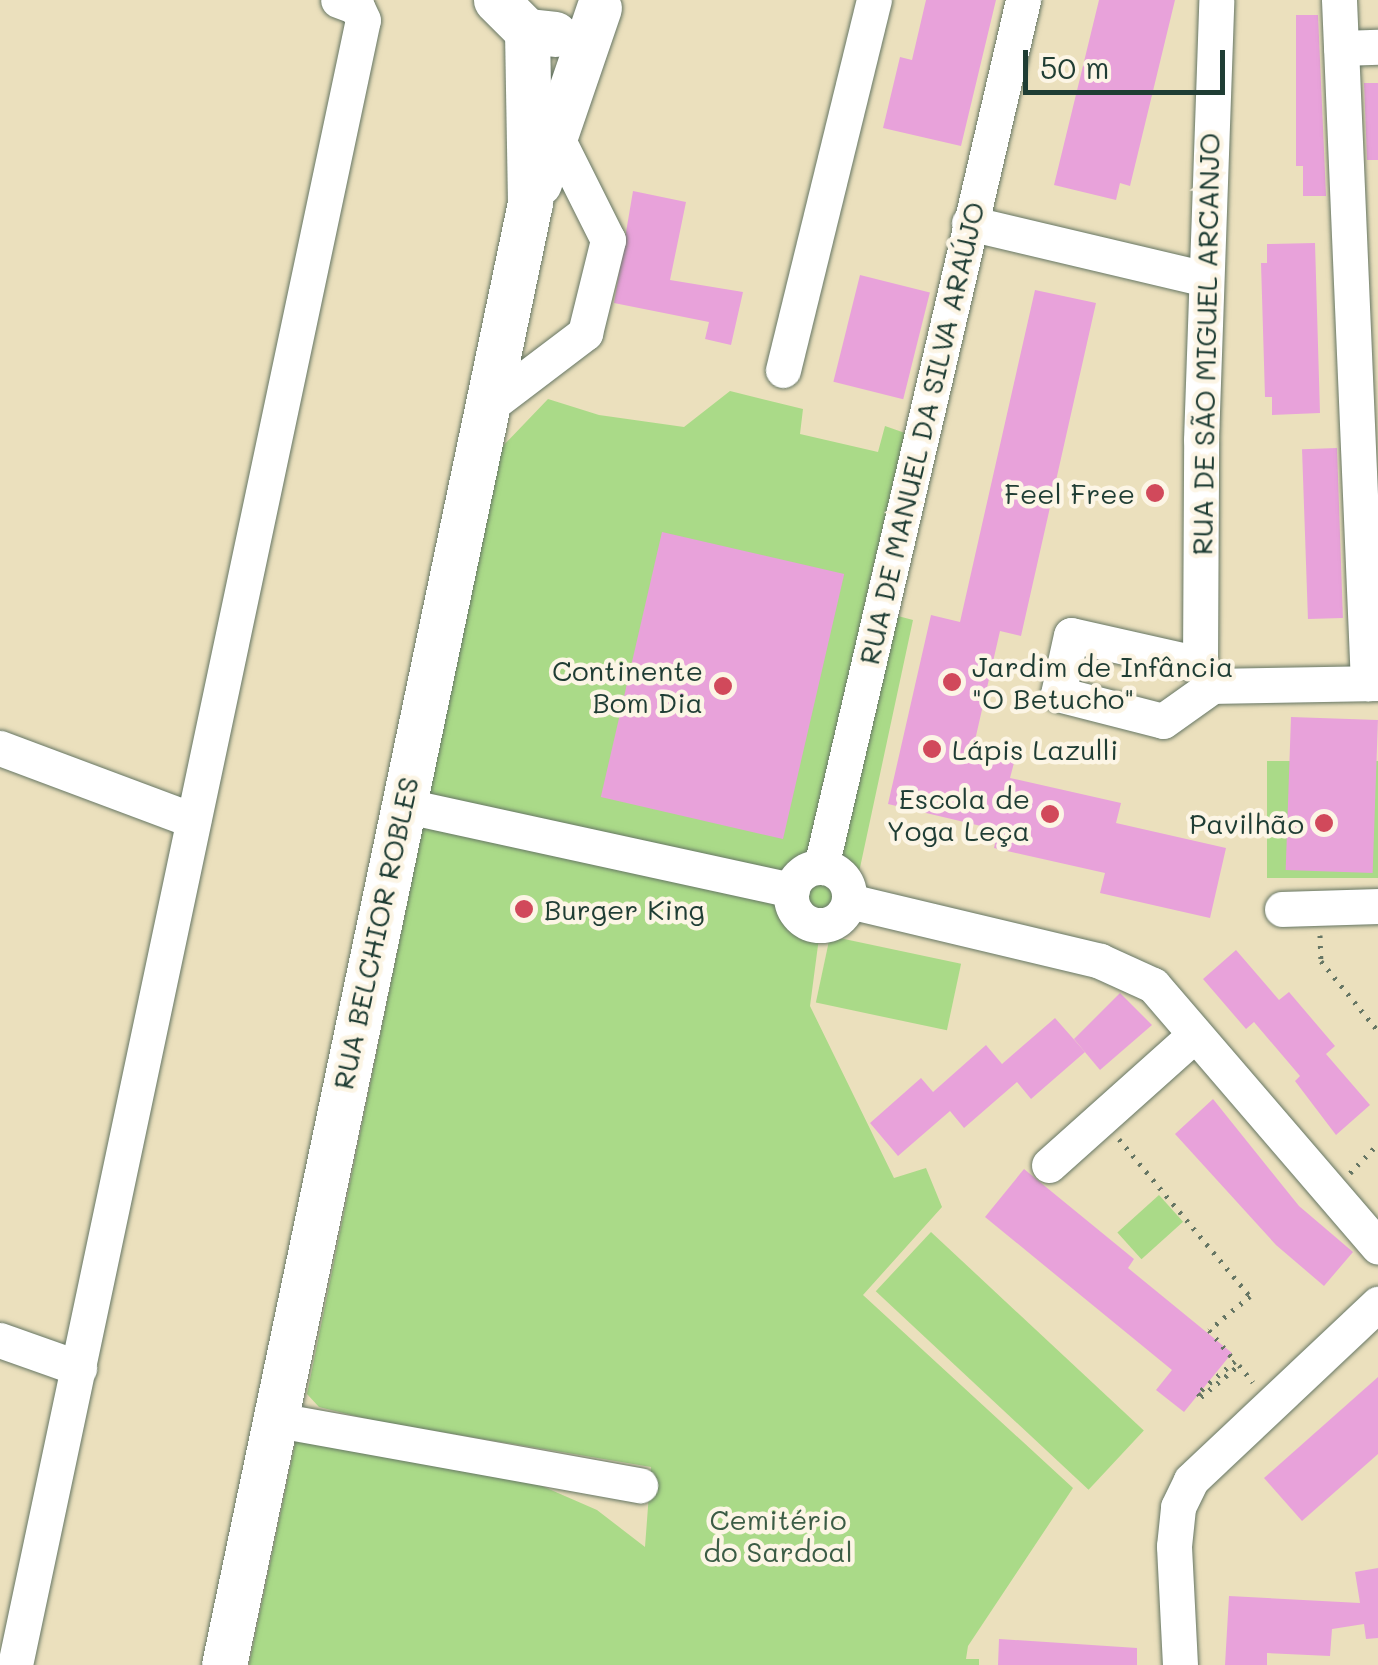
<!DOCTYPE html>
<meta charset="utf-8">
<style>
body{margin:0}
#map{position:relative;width:1378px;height:1665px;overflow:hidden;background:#ebe0bd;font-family:Mali,sans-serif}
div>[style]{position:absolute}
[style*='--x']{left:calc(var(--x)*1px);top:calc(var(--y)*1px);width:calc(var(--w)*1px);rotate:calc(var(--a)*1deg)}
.green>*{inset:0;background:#aada88;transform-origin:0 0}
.building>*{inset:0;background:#e8a2da;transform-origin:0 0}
.path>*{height:5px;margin-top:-2.5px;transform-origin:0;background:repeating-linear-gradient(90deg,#667664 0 2.5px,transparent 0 10.5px)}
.roads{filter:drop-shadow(0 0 2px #667664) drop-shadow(0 0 2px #667664)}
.minor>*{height:35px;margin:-17.5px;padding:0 17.5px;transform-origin:17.5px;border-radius:17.5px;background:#fff}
.minor>.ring{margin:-17.5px;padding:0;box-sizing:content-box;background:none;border:35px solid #fff;border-radius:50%}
.major>*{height:45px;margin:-22.5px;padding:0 22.5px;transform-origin:22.5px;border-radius:22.5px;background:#fff}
.dots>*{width:28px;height:28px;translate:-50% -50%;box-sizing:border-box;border:5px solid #fcf5e5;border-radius:50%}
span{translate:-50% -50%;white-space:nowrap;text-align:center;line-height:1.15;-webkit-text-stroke:9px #fcf5e5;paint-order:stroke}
.street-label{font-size:28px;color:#1f3d34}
.poi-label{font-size:28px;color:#1f3d34}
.right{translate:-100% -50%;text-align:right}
.left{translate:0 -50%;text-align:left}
.park-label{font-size:28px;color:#3b5c45}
.scale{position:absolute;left:1023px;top:50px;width:202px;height:45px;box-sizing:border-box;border:5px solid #1f3d34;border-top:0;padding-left:12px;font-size:30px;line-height:35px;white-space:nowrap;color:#1f3d34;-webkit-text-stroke:8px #fcf5e5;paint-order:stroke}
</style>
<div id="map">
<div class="green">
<div style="clip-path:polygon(730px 391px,803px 409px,800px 434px,878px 452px,885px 426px,905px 433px,864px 607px,913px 620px,858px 877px,820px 930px,810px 1006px,894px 1178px,926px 1168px,942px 1207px,863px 1295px,1073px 1488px,968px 1646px,966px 1659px,979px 1659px,979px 1665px,249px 1665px,296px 1440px,519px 1476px,597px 1510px,645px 1547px,651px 1467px,376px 1421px,319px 1407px,307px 1394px,500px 449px,548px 399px,599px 415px,684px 427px)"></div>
<div style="left:1378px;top:761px;width:117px;height:111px;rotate:90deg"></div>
<div style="left:830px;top:936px;width:134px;height:68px;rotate:12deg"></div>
<div style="left:1159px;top:1195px;width:36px;height:56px;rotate:48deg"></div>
<div style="left:931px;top:1232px;width:291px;height:81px;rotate:43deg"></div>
</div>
<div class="building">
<div style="clip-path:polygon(926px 0,996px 0,961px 146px,883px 128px,900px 57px,912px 60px)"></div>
<div style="clip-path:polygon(1099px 0,1175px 0,1130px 186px,1120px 183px,1116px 200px,1054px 185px)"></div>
<div style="clip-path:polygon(1296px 15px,1318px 15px,1326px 196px,1303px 196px,1303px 166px,1296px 166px)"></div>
<div style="clip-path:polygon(1364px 83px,1378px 83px,1378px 160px,1367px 160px)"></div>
<div style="clip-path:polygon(633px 191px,686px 202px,670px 280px,743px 292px,731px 345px,705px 339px,709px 322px,614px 303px)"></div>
<div style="clip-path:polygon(1315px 243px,1320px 413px,1272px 415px,1272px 397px,1265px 397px,1261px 263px,1267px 263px,1267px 244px)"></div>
<div style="left:860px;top:275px;width:72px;height:110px;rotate:14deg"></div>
<div style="clip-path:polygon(1035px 290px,1096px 303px,1021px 636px,1000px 631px,973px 749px,1015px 759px,1010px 778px,1121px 803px,1116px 823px,1226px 848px,1210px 918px,1100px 893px,1105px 873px,994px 848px,998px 830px,888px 804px,931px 615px,960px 622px)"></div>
<div style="left:1337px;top:448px;width:170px;height:35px;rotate:88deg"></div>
<div style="left:662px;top:532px;width:187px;height:272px;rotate:13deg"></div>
<div style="left:1291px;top:717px;width:87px;height:153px;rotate:2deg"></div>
<div style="clip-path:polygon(1236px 950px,1279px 1000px,1289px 992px,1335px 1046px,1326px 1054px,1370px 1105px,1336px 1135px,1295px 1081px,1300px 1076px,1254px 1022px,1246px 1029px,1203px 979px)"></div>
<div style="clip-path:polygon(1120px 993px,1152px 1025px,1100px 1070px,1074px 1039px)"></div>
<div style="clip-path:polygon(1055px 1018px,1085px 1052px,1031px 1099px,1017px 1082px,964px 1128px,950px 1111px,898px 1156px,870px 1123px,921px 1078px,933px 1092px,986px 1045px,1002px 1064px)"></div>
<div style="clip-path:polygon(1213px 1099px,1299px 1206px,1353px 1252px,1324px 1286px,1276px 1245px,1175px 1134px)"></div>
<div style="clip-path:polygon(1024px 1169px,1134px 1259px,1128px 1268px,1232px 1353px,1184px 1412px,1156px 1390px,1172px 1370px,985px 1217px)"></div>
<div style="clip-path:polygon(1378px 1377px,1378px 1454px,1302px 1521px,1264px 1478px)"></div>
<div style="clip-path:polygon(1378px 1568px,1378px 1638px,1366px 1639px,1364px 1624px,1332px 1629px,1330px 1656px,1267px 1653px,1267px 1665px,1225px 1665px,1229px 1596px,1360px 1603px,1355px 1572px)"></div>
<div style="clip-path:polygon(999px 1639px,1137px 1648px,1137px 1665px,998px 1665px)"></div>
</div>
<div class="path">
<div style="--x:1320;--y:935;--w:26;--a:88"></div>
<div style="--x:1321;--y:961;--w:90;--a:50.8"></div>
<div style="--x:1119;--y:1139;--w:204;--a:50.2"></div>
<div style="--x:1250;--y:1296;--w:53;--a:140.3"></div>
<div style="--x:1209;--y:1330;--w:40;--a:50"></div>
<div style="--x:1235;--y:1361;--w:49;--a:139.1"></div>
<div style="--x:1198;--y:1393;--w:5;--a:53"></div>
<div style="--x:1201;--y:1397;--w:50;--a:-40.1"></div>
<div style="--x:1239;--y:1365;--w:22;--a:51"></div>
<div style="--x:1350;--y:1173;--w:40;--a:-46"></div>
</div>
<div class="roads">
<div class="minor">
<div style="--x:1339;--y:0;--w:684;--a:87.57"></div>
<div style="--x:1341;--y:48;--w:37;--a:-2"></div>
<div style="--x:969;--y:223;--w:239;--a:13.3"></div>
<div style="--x:783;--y:370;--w:381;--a:-76.2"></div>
<div style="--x:485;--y:409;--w:126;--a:-37.2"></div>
<div style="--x:585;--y:333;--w:96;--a:-76.1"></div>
<div style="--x:608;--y:240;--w:112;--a:-116.6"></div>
<div style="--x:1200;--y:664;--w:132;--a:-167.3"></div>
<div style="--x:1071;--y:635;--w:60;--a:102.4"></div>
<div style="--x:1058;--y:694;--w:108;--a:14.4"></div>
<div style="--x:1163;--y:721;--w:60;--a:-35.5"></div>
<div style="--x:1212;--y:686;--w:25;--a:-119"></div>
<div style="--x:1200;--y:664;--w:224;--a:-89.7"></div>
<div style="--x:1201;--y:440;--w:440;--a:-88"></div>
<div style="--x:1212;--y:686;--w:166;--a:-1"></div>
<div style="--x:0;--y:748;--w:206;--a:20.5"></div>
<div style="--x:402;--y:805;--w:399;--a:12.3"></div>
<div style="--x:821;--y:867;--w:890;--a:-76.88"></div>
<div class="ring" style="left:791px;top:867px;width:23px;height:23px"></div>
<div style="--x:849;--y:901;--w:258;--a:13.4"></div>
<div style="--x:1100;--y:961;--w:58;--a:24.4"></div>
<div style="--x:1153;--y:985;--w:345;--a:49.3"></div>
<div style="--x:1282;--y:909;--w:96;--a:-1.8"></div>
<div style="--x:1049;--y:1165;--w:192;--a:-41.8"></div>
<div style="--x:0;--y:1340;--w:84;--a:19.5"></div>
<div style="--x:277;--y:1420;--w:369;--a:10.2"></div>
<div style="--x:15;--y:1665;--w:1681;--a:-78.06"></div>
<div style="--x:363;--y:20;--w:14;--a:-115"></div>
<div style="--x:357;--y:7;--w:20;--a:-160"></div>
<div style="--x:1180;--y:1665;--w:119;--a:-92.9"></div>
<div style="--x:1174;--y:1546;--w:39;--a:-84"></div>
<div style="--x:1178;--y:1507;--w:30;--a:-64"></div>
<div style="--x:1191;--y:1480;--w:257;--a:-43.3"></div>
</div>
<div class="major">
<div style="--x:496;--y:0;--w:44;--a:45"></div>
<div style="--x:527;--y:31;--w:28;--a:6"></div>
<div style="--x:539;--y:183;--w:185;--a:-71.1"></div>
<div style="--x:224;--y:1665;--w:1494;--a:-78.18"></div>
<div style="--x:530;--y:203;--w:172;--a:-91"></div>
</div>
</div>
<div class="dots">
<div style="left:1155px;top:493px;background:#d1495b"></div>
<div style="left:952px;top:682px;background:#d1495b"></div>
<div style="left:723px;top:686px;background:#d1495b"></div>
<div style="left:932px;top:749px;background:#d1495b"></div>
<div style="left:1050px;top:814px;background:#d1495b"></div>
<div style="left:1324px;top:823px;background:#d1495b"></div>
<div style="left:524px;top:909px;background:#d1495b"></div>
</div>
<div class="street-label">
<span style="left:1205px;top:344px;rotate:-89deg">RUA DE SÃO MIGUEL ARCANJO</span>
<span style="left:921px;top:433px;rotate:-77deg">RUA DE MANUEL DA SILVA ARAÚJO</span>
<span style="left:375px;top:933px;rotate:-78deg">RUA BELCHIOR ROBLES</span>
</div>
<div class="poi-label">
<span class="right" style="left:1135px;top:493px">Feel Free</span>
<span class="left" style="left:972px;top:682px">Jardim de Infância<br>"O Betucho"</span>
<span class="right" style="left:703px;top:686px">Continente<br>Bom Dia</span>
<span class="left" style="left:952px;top:749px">Lápis Lazulli</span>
<span class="right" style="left:1030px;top:814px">Escola de<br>Yoga Leça</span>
<span class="right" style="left:1304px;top:823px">Pavilhão</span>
<span class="left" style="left:544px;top:909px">Burger King</span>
</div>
<div class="park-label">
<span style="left:778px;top:1535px">Cemitério<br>do Sardoal</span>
</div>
<div class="scale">50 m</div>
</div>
